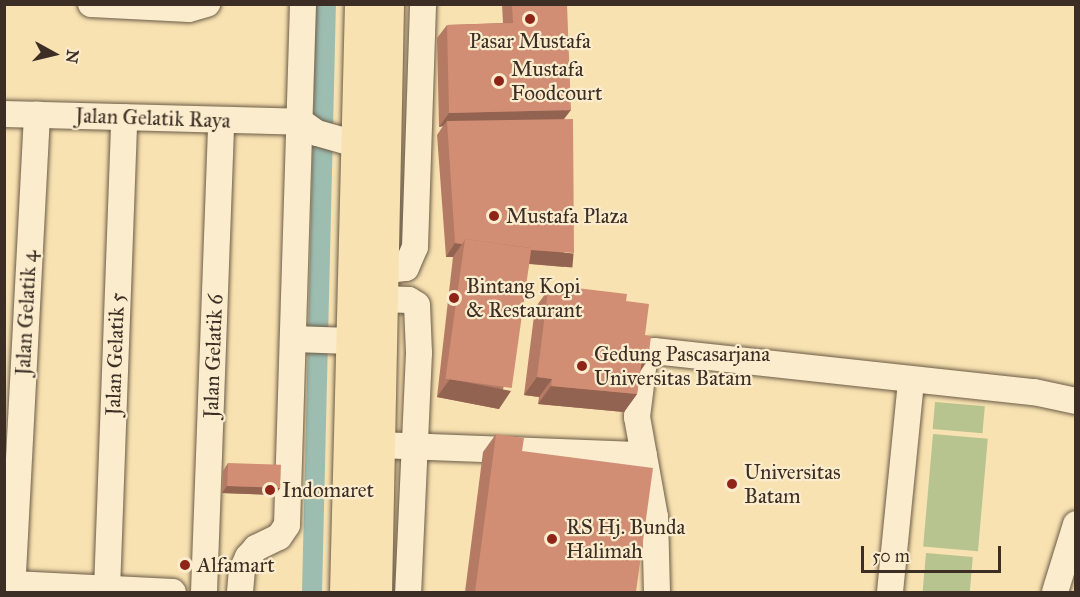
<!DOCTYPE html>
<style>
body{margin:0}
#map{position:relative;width:1080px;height:597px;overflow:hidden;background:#f8e2b1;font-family:"IM FELL Great Primer",serif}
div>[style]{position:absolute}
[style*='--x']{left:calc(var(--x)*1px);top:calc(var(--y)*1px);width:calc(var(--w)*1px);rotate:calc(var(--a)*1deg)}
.green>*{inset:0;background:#b7c490;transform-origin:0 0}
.canal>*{height:20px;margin:-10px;padding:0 10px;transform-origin:10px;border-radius:10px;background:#9dbdb0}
.roads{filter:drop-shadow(0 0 2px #6b5b47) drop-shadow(0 0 2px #6b5b47)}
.minor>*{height:26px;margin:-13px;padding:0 13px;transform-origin:13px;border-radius:13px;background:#faeccc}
.major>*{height:33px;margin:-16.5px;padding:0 16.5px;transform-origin:16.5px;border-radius:16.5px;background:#f8e2b1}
.wall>*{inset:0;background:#b47a64}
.shaded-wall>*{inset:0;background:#926351;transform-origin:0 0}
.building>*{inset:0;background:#d18e74;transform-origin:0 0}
.dots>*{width:16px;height:16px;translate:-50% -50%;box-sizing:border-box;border:3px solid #faeccc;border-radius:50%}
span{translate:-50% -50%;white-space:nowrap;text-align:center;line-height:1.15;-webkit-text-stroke:4.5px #faeccc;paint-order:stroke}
.poi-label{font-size:21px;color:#3c2e24}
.left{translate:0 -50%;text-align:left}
.street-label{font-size:21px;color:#3c2e24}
.frame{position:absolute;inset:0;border:6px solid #3c2e24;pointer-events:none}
.north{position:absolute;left:24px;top:24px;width:60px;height:60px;-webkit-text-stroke:4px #faeccc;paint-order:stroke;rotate:98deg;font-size:16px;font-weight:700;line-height:24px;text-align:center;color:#3c2e24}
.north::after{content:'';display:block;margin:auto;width:21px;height:27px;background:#3c2e24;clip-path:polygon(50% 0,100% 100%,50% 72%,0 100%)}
.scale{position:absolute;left:861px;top:546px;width:140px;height:27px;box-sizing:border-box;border:3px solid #3c2e24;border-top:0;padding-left:8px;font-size:18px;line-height:21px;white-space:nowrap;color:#3c2e24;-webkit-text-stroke:4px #faeccc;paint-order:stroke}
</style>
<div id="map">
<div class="green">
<div style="left:935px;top:402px;width:50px;height:27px;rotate:5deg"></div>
<div style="left:933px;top:434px;width:55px;height:113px;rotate:5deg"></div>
<div style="left:926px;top:553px;width:47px;height:39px;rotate:5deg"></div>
</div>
<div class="canal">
<div style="--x:312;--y:592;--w:588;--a:-88.64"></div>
</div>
<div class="roads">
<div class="minor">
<div style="--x:91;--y:4;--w:98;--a:2.9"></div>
<div style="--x:189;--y:9;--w:19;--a:-16"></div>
<div style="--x:4;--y:114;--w:297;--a:1.5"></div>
<div style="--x:301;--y:122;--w:19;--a:35"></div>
<div style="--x:317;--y:133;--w:41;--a:15.8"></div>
<div style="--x:381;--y:271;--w:25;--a:-7"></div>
<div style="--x:406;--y:268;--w:23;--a:-67"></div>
<div style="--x:415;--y:247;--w:243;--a:-88.1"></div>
<div style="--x:381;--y:299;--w:28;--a:2"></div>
<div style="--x:409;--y:300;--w:9;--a:32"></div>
<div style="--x:417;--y:305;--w:48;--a:87.6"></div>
<div style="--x:419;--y:353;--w:239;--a:92.6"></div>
<div style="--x:293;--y:339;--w:58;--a:2"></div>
<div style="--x:378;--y:445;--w:266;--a:2.2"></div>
<div style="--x:4;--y:580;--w:10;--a:24"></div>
<div style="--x:13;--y:584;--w:160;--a:2.9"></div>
<div style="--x:107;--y:590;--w:473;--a:-87.9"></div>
<div style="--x:12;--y:592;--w:478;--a:-87"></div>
<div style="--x:204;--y:592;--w:472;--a:-87.9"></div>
<div style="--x:240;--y:592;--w:22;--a:-85"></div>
<div style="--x:242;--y:570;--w:14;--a:-65"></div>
<div style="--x:248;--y:557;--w:12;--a:-48"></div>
<div style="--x:256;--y:548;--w:25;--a:-26"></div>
<div style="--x:279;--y:537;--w:14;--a:-56"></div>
<div style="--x:287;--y:525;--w:521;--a:-88.24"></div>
<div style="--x:657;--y:592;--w:75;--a:-91.5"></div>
<div style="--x:655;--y:517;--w:102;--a:-100.2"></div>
<div style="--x:637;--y:417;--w:56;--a:-82.9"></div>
<div style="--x:644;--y:361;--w:14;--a:-45"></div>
<div style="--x:654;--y:351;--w:382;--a:6.2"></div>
<div style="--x:1034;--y:392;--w:43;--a:12.1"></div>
<div style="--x:890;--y:592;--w:213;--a:-84.3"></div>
<div style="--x:1055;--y:592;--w:71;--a:-72.8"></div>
</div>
<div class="major">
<div style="--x:346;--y:592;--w:588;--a:-88.54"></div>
<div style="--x:375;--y:592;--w:588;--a:-88.83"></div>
</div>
</div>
<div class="wall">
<div style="clip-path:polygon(502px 4px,567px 4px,564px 119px,564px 267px,529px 264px,499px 409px,437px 397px,453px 257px,446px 257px,437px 135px,443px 126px,439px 127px,437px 38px,447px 25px,503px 23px)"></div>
<div style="clip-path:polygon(568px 287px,626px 301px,640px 372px,637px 394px,624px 412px,538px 404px,539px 397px,524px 395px,535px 308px,548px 290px,564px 292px)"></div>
<div style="clip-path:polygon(496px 434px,522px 451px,636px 592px,465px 592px,483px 452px)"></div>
<div style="clip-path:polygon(228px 463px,280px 488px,275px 495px,222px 493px,223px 471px)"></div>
</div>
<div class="shaded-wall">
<div style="clip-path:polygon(571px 110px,561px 123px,447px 121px,443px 126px,439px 127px,449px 113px)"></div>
<div style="clip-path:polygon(455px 243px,462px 244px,453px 257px,446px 257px)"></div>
<div style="left:465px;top:244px;width:109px;height:14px;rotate:5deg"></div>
<div style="clip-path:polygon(642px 360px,648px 360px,635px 379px)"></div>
<div style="clip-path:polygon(537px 377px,552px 379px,539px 397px,524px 395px)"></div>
<div style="clip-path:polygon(450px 379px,511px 391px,499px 409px,437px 397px)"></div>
<div style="clip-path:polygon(551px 386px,637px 394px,624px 412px,538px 404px)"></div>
<div style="clip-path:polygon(227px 486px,280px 488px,275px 495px,222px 493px)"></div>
</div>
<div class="building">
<div style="clip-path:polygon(512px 4px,567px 4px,571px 110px,449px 113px,447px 25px,513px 23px)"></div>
<div style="clip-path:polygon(573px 119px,574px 253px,531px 250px,531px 248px,465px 239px,462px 244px,455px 243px,447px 121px)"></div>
<div style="left:465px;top:239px;width:67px;height:141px;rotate:8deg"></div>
<div style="clip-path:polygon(568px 287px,627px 294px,626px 301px,649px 304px,645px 335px,651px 336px,648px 360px,642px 360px,637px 394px,551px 386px,552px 379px,537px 377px,548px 290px,567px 292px)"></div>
<div style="clip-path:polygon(496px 434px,524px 438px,522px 451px,653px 468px,636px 592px,475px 592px)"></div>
<div style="left:228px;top:463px;width:53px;height:23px;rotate:2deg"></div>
</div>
<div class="dots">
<div style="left:530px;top:19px;background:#8f2418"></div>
<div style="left:499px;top:81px;background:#8f2418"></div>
<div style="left:494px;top:216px;background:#8f2418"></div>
<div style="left:454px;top:298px;background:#8f2418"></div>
<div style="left:582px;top:366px;background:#8f2418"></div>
<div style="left:732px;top:484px;background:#8f2418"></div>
<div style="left:270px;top:490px;background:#8f2418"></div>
<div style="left:552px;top:539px;background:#8f2418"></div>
<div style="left:185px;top:565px;background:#8f2418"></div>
</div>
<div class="poi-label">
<span style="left:530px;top:41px">Pasar Mustafa</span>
<span class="left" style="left:511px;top:81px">Mustafa<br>Foodcourt</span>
<span class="left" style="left:506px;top:216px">Mustafa Plaza</span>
<span class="left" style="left:466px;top:298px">Bintang Kopi<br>&amp; Restaurant</span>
<span class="left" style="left:594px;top:366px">Gedung Pascasarjana<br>Universitas Batam</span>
<span class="left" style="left:744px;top:484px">Universitas<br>Batam</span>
<span class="left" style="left:282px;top:490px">Indomaret</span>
<span class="left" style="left:566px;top:539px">RS Hj. Bunda<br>Halimah</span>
<span class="left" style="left:197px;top:565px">Alfamart</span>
</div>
<div class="street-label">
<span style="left:153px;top:118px;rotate:2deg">Jalan Gelatik Raya</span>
<span style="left:26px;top:313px;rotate:-87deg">Jalan Gelatik 4</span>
<span style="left:115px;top:354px;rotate:-88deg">Jalan Gelatik 5</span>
<span style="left:213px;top:356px;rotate:-88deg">Jalan Gelatik 6</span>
</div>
<div class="frame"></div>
<div class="north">N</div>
<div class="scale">50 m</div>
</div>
